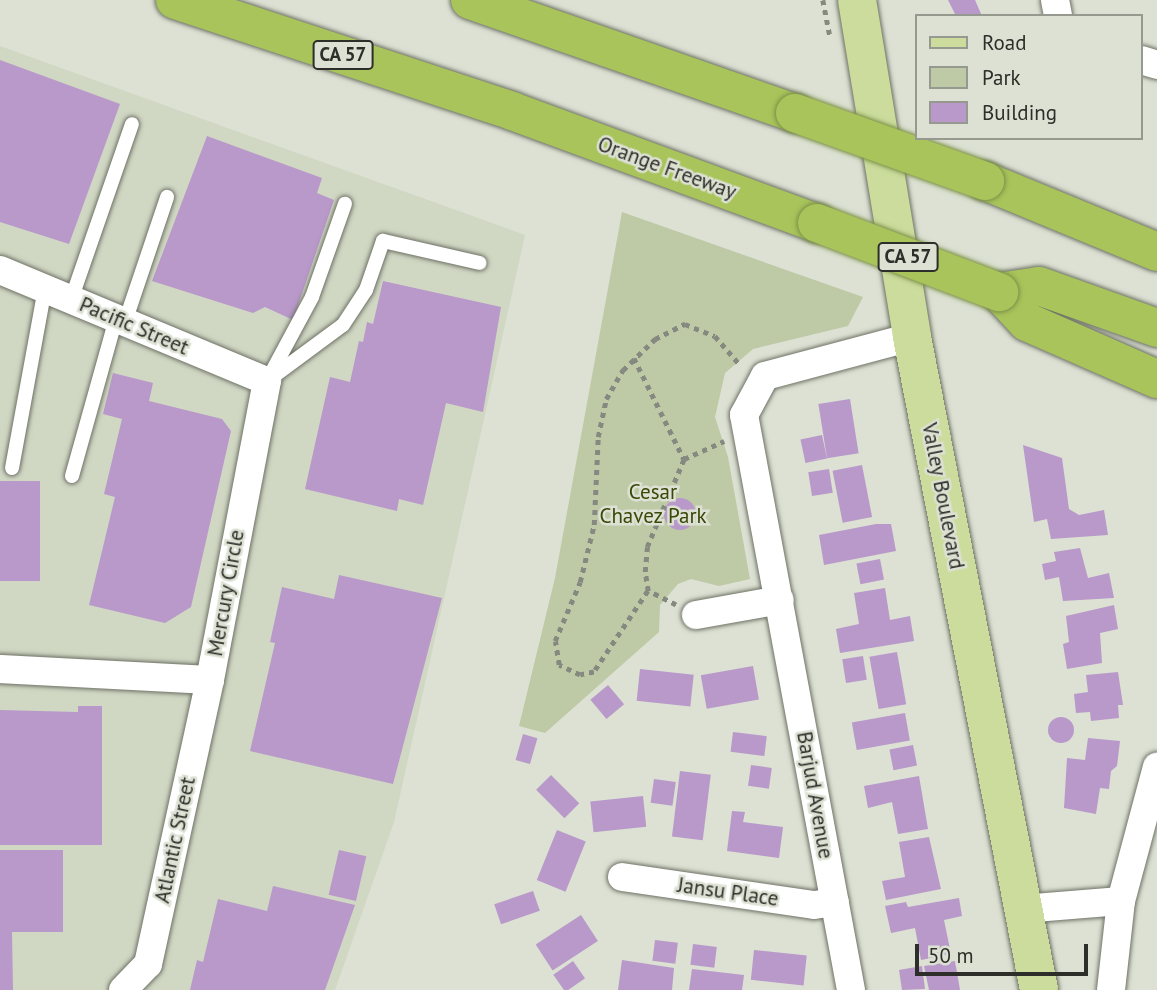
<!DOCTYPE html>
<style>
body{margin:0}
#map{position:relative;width:1157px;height:990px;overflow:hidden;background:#dce1d3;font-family:"PT Sans",sans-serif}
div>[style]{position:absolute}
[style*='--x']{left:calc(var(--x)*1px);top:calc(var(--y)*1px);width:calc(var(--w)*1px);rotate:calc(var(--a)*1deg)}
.built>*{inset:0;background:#d0d7c3}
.green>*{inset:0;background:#bec9a6}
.building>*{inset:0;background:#b899ca;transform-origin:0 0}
.round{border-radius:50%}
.path>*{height:4.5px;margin-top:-2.25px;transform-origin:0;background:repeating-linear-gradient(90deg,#868980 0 5px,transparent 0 10px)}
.roads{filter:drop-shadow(0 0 2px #6e7266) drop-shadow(0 0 2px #6e7266)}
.service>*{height:14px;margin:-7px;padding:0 7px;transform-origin:7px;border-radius:7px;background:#fff}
.minor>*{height:28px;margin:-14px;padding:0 14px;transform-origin:14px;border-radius:14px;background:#fff}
.primary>*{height:38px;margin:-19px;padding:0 19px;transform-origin:19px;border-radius:19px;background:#cbdc9c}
.motorway>*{height:38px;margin:-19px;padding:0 19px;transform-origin:19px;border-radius:19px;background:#a8c45a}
.bridges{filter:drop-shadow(0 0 2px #7d9049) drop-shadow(0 0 2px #7d9049)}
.motorway-bridge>*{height:38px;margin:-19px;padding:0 19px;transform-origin:19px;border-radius:19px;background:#a8c45a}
span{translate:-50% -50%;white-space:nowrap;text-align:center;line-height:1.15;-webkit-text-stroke:5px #dce1d3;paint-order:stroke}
.shield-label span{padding:2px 5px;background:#dce1d3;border:2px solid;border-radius:5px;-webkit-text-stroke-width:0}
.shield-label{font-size:19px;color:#2d2e29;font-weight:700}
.street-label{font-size:21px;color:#2d2e29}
.park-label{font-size:21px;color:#394707}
.legend{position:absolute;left:915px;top:14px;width:228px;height:126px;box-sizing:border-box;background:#dce1d3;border:2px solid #96998f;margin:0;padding:9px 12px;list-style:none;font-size:21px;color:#2d2e29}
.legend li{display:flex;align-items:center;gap:14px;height:35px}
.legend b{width:35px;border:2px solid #96998f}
.scale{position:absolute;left:915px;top:944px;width:173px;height:32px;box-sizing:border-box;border:4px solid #2d2e29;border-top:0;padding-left:9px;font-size:21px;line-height:24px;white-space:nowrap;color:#2d2e29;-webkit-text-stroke:5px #dce1d3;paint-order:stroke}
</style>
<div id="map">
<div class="built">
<div style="clip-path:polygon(0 46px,525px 235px,394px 822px,335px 990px,0 990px)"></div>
</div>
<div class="green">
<div style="clip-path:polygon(622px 212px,863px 297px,848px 326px,753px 349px,725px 373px,715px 417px,728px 457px,750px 579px,719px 586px,691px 579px,678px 584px,660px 605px,659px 632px,545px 733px,519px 726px,555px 578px)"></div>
</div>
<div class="building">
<div style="clip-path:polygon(948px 0,975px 0,982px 16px,956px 16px)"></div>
<div style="clip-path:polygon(0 60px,120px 104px,69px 244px,0 222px)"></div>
<div style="clip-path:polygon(207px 136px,322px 178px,317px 193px,334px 200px,293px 320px,265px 307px,253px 313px,152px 281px)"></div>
<div style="clip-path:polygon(383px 281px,501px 307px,483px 412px,446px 403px,423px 505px,399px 499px,397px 511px,305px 489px,330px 377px,350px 382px,359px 341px,363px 342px,367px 322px,373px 324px)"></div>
<div style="clip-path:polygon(113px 373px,153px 383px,149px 401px,222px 419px,231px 431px,191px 607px,165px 623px,89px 605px,115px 497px,104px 494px,122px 419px,103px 414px)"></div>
<div style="left:850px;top:399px;width:55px;height:32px;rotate:81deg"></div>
<div style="left:822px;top:435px;width:24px;height:22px;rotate:78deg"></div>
<div style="clip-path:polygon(1023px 445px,1062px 458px,1069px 509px,1079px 515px,1104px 510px,1108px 535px,1051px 539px,1047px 519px,1034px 522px)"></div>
<div style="left:862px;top:465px;width:53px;height:30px;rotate:79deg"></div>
<div style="left:829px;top:469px;width:24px;height:21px;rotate:81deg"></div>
<div style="left:0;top:481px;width:40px;height:100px"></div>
<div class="round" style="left:664px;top:498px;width:32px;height:32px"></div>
<div style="clip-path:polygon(876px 524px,891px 524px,896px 551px,824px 565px,819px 535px)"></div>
<div style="clip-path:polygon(1080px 548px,1088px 578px,1109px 573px,1114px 598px,1063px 601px,1059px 577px,1045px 580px,1042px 564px,1056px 561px,1054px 552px)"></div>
<div style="left:880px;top:559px;width:21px;height:24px;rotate:79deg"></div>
<div style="clip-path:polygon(339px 575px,442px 598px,393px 784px,250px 751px,275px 643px,270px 642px,282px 587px,334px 599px)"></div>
<div style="clip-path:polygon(885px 588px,890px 620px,910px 616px,914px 641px,840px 653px,836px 629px,859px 624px,854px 593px)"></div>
<div style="clip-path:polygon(1114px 605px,1118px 629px,1100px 633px,1102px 663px,1067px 669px,1063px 644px,1069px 642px,1066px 616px)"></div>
<div style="left:897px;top:652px;width:53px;height:28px;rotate:80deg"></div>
<div style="left:863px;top:656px;width:24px;height:21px;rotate:81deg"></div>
<div style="left:753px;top:666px;width:34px;height:53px;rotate:80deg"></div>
<div style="left:640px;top:669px;width:54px;height:32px;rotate:6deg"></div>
<div style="clip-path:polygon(1118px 672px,1123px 705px,1118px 705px,1119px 718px,1091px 721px,1090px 712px,1076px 713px,1074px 694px,1088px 692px,1086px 675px)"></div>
<div style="left:608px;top:685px;width:25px;height:23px;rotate:50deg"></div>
<div style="clip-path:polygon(78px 706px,102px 706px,102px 845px,0 845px,0 710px,78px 712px)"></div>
<div style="left:905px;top:713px;width:28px;height:54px;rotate:80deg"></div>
<div class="round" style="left:1048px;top:717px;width:26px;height:26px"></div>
<div style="left:733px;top:732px;width:34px;height:20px;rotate:7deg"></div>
<div style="left:523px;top:734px;width:15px;height:27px;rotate:16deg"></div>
<div style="clip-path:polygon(1088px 738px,1120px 741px,1117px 766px,1111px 771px,1109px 789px,1100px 788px,1096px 814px,1064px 808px,1067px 758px,1085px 760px)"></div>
<div style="left:913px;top:745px;width:21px;height:24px;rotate:79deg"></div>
<div style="left:751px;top:765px;width:21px;height:21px;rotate:8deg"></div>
<div style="left:680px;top:771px;width:31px;height:66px;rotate:7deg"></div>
<div style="left:551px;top:775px;width:40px;height:21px;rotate:45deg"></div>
<div style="clip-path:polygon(919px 776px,928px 829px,898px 834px,892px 802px,868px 808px,864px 786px)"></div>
<div style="left:654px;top:779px;width:22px;height:24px;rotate:8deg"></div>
<div style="left:643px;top:796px;width:31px;height:53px;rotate:84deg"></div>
<div style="clip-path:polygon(732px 811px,745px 812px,743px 822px,783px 827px,779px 858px,727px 851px)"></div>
<div style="left:557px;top:830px;width:31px;height:54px;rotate:22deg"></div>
<div style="clip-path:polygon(929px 837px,941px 889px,886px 900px,882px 881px,905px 877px,899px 842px)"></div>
<div style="clip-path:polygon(0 850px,63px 850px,63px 932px,12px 932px,13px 990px,0 990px)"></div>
<div style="left:339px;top:850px;width:28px;height:46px;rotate:13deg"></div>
<div style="clip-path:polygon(273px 886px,355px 905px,325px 990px,190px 990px,197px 960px,203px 962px,218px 899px,267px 911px)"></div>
<div style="left:533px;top:891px;width:21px;height:41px;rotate:71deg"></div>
<div style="clip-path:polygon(959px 898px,962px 916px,944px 920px,951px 954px,921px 960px,915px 928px,891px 933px,885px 906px,906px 902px,908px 907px)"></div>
<div style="left:581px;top:915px;width:31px;height:54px;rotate:57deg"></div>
<div style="left:655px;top:940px;width:23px;height:21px;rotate:7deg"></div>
<div style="left:693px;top:944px;width:24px;height:21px;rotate:7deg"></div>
<div style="left:754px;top:950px;width:53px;height:30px;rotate:6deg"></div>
<div style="clip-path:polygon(622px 960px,674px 968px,672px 990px,618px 990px)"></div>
<div style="left:573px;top:961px;width:21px;height:24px;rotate:55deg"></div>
<div style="clip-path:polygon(955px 961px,960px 990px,929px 990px,924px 966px)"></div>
<div style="clip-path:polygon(922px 966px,925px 989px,902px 990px,899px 970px)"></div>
<div style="clip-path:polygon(692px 969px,744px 975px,742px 990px,689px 990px)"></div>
</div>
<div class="path">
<div style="--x:823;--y:0;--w:37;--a:79"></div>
<div style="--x:634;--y:358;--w:113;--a:63.7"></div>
<div style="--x:684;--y:459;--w:44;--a:-24.2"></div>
<div style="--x:648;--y:591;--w:97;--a:123.7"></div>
<div style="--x:594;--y:672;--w:14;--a:168"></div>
<div style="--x:580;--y:675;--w:23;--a:-155"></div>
<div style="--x:559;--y:665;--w:24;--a:-99"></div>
<div style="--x:555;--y:641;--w:64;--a:-67"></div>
<div style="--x:580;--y:582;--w:59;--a:-76.2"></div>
<div style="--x:594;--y:525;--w:88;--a:-87.4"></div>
<div style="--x:598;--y:437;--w:39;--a:-78"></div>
<div style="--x:606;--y:399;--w:34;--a:-60"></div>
<div style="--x:623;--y:370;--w:45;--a:-44.1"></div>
<div style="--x:655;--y:339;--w:34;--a:-27"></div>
<div style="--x:685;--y:324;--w:32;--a:22"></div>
<div style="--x:715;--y:336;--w:38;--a:49"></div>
<div style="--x:676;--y:605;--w:31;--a:-153"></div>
<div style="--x:648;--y:591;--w:19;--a:-99"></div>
<div style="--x:645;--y:572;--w:25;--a:-85"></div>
<div style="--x:647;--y:547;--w:95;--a:-67.2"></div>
</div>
<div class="roads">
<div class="service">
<div style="--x:71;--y:300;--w:186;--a:-70.9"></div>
<div style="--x:125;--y:322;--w:132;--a:-71.4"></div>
<div style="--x:269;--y:377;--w:91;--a:-61.7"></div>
<div style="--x:312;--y:297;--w:99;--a:-70.5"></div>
<div style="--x:267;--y:381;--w:94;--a:-36.4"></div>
<div style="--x:343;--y:325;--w:42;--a:-56.7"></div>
<div style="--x:366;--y:290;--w:52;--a:-70.9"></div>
<div style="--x:383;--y:241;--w:99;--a:12.8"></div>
<div style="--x:12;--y:468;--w:182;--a:-79.6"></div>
<div style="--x:72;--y:476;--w:164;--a:-74.4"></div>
</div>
<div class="minor">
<div style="--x:1055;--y:0;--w:16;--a:79"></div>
<div style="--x:1141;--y:60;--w:17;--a:17"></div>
<div style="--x:0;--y:270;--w:289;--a:22.6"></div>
<div style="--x:267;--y:381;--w:304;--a:100.8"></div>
<div style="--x:210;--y:680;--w:291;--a:102.3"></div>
<div style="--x:148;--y:964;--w:36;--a:134"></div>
<div style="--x:696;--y:615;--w:85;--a:-10.1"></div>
<div style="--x:0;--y:669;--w:210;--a:3"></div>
<div style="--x:622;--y:877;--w:194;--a:8.3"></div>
<div style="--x:814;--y:905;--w:21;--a:-8"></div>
<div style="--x:1022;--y:909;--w:99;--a:-4.6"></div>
<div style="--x:851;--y:990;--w:585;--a:-100.54"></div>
<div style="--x:744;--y:415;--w:44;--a:-61.7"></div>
<div style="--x:765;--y:376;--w:152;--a:-14.9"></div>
<div style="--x:1111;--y:990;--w:90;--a:-83.6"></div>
<div style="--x:1121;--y:901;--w:139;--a:-75"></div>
</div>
<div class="primary">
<div style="--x:857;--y:0;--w:341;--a:80.7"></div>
<div style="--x:912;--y:337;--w:665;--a:78.99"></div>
</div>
<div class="motorway">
<div style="--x:175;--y:0;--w:355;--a:18.2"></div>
<div style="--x:512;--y:111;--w:325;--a:20.2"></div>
<div style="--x:470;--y:0;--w:344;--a:19.2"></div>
<div style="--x:985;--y:181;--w:186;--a:22.4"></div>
<div style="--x:999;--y:292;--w:41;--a:47"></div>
<div style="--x:1027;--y:322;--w:142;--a:23.7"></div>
<div style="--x:999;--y:292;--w:40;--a:-8.5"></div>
<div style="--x:1039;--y:286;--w:125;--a:19.6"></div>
</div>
</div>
<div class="bridges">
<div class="motorway-bridge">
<div style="--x:795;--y:113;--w:202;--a:19.7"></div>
<div style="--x:817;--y:223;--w:195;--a:20.8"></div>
</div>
</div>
<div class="shield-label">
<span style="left:343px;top:55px">CA 57</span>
<span style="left:908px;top:257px">CA 57</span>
</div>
<div class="street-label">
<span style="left:667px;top:168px;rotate:20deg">Orange Freeway</span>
<span style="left:134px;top:326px;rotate:23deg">Pacific Street</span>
<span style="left:943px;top:496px;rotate:79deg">Valley Boulevard</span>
<span style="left:226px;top:593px;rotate:-80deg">Mercury Circle</span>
<span style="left:815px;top:795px;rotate:80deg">Barjud Avenue</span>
<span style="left:175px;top:840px;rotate:-78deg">Atlantic Street</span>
<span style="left:728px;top:892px;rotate:8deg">Jansu Place</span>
</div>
<div class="park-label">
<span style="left:653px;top:504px">Cesar<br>Chavez Park</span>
</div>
<ul class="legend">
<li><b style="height:9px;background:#cbdc9c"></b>Road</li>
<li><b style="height:19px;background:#bec9a6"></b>Park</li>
<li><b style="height:19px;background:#b899ca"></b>Building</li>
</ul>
<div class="scale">50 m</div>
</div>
